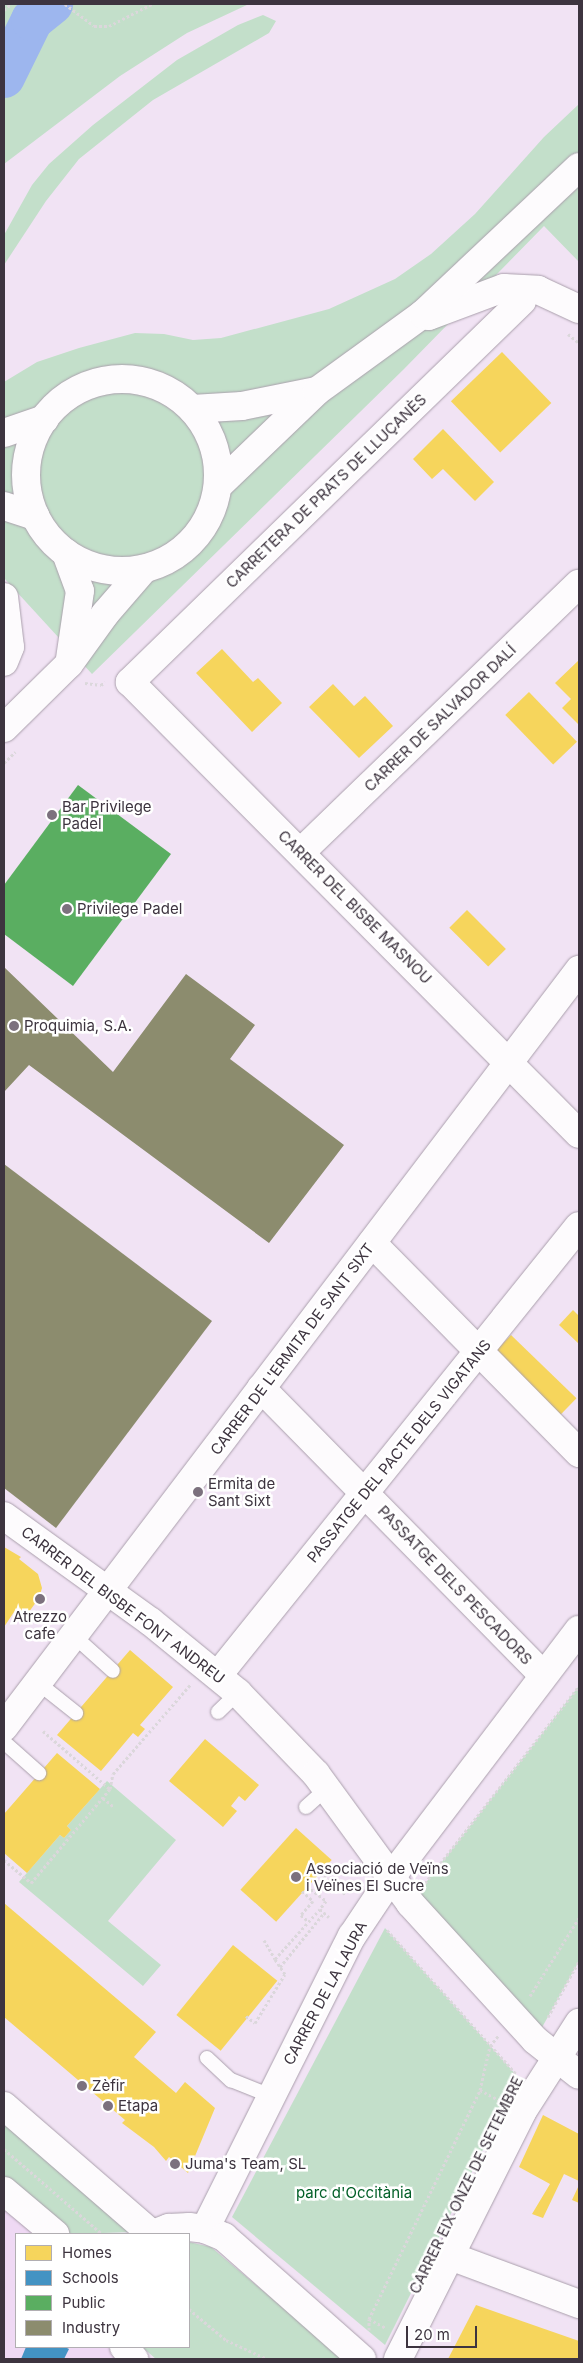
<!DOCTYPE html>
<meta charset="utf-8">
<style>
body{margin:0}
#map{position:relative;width:583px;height:2363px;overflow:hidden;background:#f1e3f4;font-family:Inter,sans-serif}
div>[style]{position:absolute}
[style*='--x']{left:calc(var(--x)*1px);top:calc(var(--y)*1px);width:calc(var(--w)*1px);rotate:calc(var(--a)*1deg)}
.built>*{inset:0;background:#efd9f4}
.green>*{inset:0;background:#c3dfca}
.homes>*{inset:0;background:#f6d55c;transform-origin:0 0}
.schools>*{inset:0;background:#4393c3}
.public>*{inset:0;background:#5aae61}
.industry>*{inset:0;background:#8c8c6e}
.river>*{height:42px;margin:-21px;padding:0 21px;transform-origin:21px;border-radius:21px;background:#9db6ee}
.path>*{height:3px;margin-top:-1.5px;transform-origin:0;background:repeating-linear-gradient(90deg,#dbd7db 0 2.5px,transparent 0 5px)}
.roads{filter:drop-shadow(0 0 1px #aa9fac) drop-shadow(0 0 1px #aa9fac)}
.lane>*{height:14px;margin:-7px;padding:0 7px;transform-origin:7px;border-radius:7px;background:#fdfbfd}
.street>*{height:28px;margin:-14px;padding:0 14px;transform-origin:14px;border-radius:14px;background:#fdfbfd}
.secondary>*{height:28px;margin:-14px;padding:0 14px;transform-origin:14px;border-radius:14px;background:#fdfbfd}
.secondary>.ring{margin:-14px;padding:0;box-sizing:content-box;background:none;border:28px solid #fdfbfd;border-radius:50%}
.dots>*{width:14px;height:14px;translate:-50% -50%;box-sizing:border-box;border:2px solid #fff;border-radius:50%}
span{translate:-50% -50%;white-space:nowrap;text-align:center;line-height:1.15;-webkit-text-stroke:5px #fff;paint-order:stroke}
.street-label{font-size:15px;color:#3d343f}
.poi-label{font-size:15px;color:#3d343f}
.left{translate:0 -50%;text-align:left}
.park-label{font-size:15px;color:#025f27}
.frame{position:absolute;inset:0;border:5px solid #3d343f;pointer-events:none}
.legend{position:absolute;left:15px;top:2233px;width:175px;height:115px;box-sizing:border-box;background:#fff;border:1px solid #b1aeb2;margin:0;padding:6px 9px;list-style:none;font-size:15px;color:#3d343f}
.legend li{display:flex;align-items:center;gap:10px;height:25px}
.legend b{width:25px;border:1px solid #b1aeb2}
.scale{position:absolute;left:406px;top:2326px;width:71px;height:22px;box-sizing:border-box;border:2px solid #3d343f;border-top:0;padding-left:6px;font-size:15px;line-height:18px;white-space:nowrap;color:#3d343f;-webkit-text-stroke:4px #fff;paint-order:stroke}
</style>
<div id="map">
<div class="built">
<div style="clip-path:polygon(4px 2191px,55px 2234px,16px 2234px,16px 2347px,124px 2347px,134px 2359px,4px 2359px)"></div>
</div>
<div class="green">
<div style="clip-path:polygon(4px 4px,249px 4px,187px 33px,120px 76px,4px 164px)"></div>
<div style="clip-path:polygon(263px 15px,276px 21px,269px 33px,153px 100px,79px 159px,46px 201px,4px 265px,4px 235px,32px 185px,49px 164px,93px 125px,177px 60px,238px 25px)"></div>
<div style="clip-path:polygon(579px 104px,579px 262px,544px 226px,404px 369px,92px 674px,4px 578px,4px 382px,37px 362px,79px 348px,135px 333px,164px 334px,193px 340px,221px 338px,329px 309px,395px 279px,431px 254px,475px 214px,544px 137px)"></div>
<div style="clip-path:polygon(579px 1686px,579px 1961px,535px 2040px,410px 1903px)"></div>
<div style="clip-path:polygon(107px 1781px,176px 1840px,108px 1921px,161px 1965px,143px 1986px,19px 1882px,60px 1835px,64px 1838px,71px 1830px,67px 1826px)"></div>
<div style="clip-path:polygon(385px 1928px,519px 2078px,385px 2345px,232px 2217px)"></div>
<div style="clip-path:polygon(4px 2118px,135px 2232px,71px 2234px,4px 2176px)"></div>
<div style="clip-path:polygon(189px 2242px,211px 2247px,344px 2359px,156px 2359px,142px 2347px,189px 2347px)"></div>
</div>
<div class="homes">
<div style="left:502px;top:352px;width:71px;height:71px;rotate:46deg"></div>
<div style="clip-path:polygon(443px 429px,494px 482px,475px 501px,443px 469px,432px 479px,413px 459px)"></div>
<div style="clip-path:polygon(222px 649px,253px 682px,258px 678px,282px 703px,252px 732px,196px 673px)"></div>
<div style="clip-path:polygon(579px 660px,579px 725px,562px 708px,571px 699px,555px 683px)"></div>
<div style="clip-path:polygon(333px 684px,354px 706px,365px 696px,393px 726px,359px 758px,309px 707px)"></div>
<div style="left:529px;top:692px;width:69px;height:33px;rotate:46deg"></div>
<div style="left:467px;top:910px;width:55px;height:25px;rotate:45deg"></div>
<div style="clip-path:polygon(573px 1310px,579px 1316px,579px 1344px,559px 1325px)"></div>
<div style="left:511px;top:1335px;width:91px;height:31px;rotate:44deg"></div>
<div style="clip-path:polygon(4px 1547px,21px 1557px,19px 1559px,38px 1574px,42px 1588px,39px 1598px,26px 1616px,16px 1609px,4px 1627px)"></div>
<div style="clip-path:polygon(130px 1650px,173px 1687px,140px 1725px,145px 1729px,138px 1737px,133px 1733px,101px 1771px,57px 1735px)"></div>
<div style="clip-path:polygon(205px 1739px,259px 1785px,245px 1801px,239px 1796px,231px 1806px,237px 1811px,223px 1827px,169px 1781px)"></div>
<div style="clip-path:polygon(57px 1753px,100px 1789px,67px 1826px,71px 1830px,64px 1838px,60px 1835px,27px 1873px,4px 1853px,4px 1814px)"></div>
<div style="left:296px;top:1828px;width:48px;height:83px;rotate:42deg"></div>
<div style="clip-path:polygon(4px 1903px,156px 2032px,134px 2057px,176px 2093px,185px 2082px,215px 2108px,188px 2173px,169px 2157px,166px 2161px,154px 2147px,122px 2123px,125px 2120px,4px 2017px)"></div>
<div style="left:233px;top:1945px;width:57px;height:90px;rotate:39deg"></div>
<div style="clip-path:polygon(543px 2115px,579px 2134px,579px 2181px,564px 2174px,543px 2218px,532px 2214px,550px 2184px,519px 2167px)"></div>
<div style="clip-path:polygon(579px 2185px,579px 2203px,572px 2200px)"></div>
<div style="clip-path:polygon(476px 2305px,579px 2341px,579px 2359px,448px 2359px)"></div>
</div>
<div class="schools">
<div style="clip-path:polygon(26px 2347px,65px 2347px,69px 2349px,64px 2359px,21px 2359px)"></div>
</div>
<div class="public">
<div style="clip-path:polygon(78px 785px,171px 854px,73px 986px,4px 934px,4px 885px)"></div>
</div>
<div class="industry">
<div style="clip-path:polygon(4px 967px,113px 1072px,186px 974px,255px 1025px,230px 1059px,344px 1145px,269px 1243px,29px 1065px,4px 1092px)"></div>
<div style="clip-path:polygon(4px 1164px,212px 1321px,56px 1528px,4px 1488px)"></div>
</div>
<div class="river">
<div style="--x:4;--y:77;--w:64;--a:-63.8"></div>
<div style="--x:32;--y:20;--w:26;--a:-39"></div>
</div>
<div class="path">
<div style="--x:65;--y:4;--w:36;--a:37"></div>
<div style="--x:94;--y:26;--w:15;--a:0"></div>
<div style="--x:109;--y:26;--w:48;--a:-27.1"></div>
<div style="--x:4;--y:10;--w:9;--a:-41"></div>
<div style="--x:568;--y:334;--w:14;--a:39"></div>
<div style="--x:85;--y:683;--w:16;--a:7"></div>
<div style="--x:101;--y:685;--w:5;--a:-37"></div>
<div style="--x:4;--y:763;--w:16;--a:-45"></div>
<div style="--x:43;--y:1731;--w:89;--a:40.9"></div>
<div style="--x:103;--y:1798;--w:14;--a:39"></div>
<div style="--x:4;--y:1860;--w:35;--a:40"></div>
<div style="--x:31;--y:1883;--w:123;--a:-50"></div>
<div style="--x:110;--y:1789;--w:15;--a:-79"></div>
<div style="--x:113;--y:1774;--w:118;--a:-49.1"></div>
<div style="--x:320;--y:1873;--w:33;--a:40"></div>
<div style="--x:425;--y:1883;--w:250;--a:-52"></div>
<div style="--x:307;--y:1886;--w:24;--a:38"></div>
<div style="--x:326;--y:1901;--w:10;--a:127"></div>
<div style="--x:302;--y:1891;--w:15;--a:42"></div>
<div style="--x:313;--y:1901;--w:18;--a:131"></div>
<div style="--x:301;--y:1915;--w:9;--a:41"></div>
<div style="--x:387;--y:1930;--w:193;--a:48.1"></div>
<div style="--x:264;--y:1940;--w:22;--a:60"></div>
<div style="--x:280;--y:1967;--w:70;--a:-50.8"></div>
<div style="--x:530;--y:1996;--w:92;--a:-57.9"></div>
<div style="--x:246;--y:2016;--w:11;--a:38"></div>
<div style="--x:255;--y:2023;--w:57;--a:-58.5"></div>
<div style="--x:285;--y:1974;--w:18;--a:-124"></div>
<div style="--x:275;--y:1959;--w:67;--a:-48"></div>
<div style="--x:320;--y:1909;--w:12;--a:42"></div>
<div style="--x:548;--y:2017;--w:64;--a:-61"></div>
<div style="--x:480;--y:2090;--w:21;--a:28"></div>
<div style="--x:4;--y:2149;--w:130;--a:40.9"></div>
<div style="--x:189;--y:2309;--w:48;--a:40"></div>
<div style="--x:226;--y:2340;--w:45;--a:24.9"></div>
<div style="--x:369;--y:2319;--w:19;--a:28"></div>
<div style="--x:369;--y:2330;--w:11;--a:-90"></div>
<div style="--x:369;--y:2319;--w:254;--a:-64.1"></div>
<div style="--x:480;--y:2090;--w:45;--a:-77.2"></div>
<div style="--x:490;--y:2046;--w:13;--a:-51"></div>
</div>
<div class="roads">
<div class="lane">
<div style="--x:74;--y:1636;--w:52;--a:41.9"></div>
<div style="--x:37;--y:1682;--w:50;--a:38.5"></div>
<div style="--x:218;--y:1712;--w:28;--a:-44"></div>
<div style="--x:4;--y:1742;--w:47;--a:41.5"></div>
<div style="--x:306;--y:1807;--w:28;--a:-42"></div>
<div style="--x:207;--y:2058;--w:33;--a:43"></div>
<div style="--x:231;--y:2080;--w:43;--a:21.8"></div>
</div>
<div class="street">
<div style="--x:522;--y:301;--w:547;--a:135.82"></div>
<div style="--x:130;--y:682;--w:637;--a:45.19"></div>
<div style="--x:423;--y:314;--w:6;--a:18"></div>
<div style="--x:429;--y:316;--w:80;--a:-20.5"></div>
<div style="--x:504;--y:288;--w:34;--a:3"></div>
<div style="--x:538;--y:290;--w:45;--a:24.9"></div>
<div style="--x:4;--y:597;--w:50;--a:83.2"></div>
<div style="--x:10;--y:647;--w:16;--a:112"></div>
<div style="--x:301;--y:852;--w:386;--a:-44"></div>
<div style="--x:372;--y:1243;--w:295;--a:45.4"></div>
<div style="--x:261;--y:1388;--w:402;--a:45.5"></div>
<div style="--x:4;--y:1516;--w:181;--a:35.8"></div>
<div style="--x:151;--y:1622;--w:112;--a:39.2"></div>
<div style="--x:238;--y:1693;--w:112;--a:46.1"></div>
<div style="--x:316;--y:1774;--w:160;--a:53.9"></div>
<div style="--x:410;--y:1903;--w:185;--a:47.6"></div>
<div style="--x:535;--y:2040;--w:56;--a:38.5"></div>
<div style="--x:218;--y:1675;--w:576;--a:-51.2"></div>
<div style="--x:4;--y:1727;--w:951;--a:-52.78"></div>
<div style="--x:205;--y:2229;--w:328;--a:-63.4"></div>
<div style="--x:352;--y:1936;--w:72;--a:-56.3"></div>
<div style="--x:392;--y:1876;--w:309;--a:-52.8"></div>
<div style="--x:450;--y:2256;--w:138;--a:20.4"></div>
<div style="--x:398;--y:2359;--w:276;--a:-63.3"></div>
<div style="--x:522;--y:2112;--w:106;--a:-57.4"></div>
</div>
<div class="secondary">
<div class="ring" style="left:26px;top:379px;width:164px;height:164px"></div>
<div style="--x:192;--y:409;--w:50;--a:-3.4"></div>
<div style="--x:242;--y:406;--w:76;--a:-11.5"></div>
<div style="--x:4;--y:433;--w:43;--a:-18.9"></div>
<div style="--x:218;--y:486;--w:137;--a:-43.8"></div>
<div style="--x:317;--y:391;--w:131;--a:-36"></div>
<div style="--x:423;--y:314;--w:214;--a:-43.3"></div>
<div style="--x:4;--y:506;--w:33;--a:18"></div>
<div style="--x:66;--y:553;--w:40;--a:69.8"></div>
<div style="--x:80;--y:591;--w:69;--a:98.4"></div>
<div style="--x:4;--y:728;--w:91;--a:-44.6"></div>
<div style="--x:69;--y:664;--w:62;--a:-54.2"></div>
<div style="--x:105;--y:614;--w:60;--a:-49.1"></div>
<div style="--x:4;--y:2106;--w:196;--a:40.9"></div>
<div style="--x:4;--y:2191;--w:67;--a:40.1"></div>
<div style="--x:153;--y:2234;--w:17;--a:-21"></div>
<div style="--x:169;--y:2228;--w:20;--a:-3"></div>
<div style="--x:189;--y:2227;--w:16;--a:7"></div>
<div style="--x:205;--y:2229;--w:21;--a:23"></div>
<div style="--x:224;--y:2237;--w:184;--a:41.5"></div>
<div style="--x:124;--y:2347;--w:16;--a:50"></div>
</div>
</div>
<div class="dots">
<div style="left:52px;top:815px;background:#7c717e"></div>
<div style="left:67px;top:909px;background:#7c717e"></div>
<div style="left:14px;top:1026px;background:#7c717e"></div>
<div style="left:198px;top:1492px;background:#7c717e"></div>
<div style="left:40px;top:1599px;background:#7c717e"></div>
<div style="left:296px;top:1877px;background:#7c717e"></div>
<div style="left:82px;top:2086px;background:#7c717e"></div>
<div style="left:108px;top:2106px;background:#7c717e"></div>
<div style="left:175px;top:2164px;background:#7c717e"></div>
</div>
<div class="street-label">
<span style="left:326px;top:491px;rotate:-44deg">CARRETERA DE PRATS DE LLUÇANÈS</span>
<span style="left:440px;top:718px;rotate:-44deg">CARRER DE SALVADOR DALÍ</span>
<span style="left:355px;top:907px;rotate:45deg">CARRER DEL BISBE MASNOU</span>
<span style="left:292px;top:1349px;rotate:-53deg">CARRER DE L'ERMITA DE SANT SIXT</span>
<span style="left:399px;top:1451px;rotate:-51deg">PASSATGE DEL PACTE DELS VIGATANS</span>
<span style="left:455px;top:1585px;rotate:46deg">PASSATGE DELS PESCADORS</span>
<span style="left:123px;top:1605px;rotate:37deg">CARRER DEL BISBE FONT ANDREU</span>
<span style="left:325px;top:1993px;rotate:-62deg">CARRER DE LA LAURA</span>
<span style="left:466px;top:2185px;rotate:-64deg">CARRER EIX ONZE DE SETEMBRE</span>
</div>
<div class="poi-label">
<span class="left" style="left:62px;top:815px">Bar Privilege<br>Padel</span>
<span class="left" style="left:77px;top:909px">Privilege Padel</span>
<span class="left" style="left:24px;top:1026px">Proquimia, S.A.</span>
<span class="left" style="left:208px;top:1492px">Ermita de<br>Sant Sixt</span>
<span style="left:40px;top:1625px">Atrezzo<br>cafe</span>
<span class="left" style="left:306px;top:1877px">Associació de Veïns<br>i Veïnes El Sucre</span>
<span class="left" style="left:92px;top:2086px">Zèfir</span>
<span class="left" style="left:118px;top:2106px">Etapa</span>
<span class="left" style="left:185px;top:2164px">Juma's Team, SL</span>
</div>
<div class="park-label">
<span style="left:354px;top:2193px">parc d'Occitània</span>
</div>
<div class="frame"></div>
<ul class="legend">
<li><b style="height:14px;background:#f6d55c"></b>Homes</li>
<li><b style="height:14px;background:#4393c3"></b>Schools</li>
<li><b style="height:14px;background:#5aae61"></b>Public</li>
<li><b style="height:14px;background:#8c8c6e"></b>Industry</li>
</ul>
<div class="scale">20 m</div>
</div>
